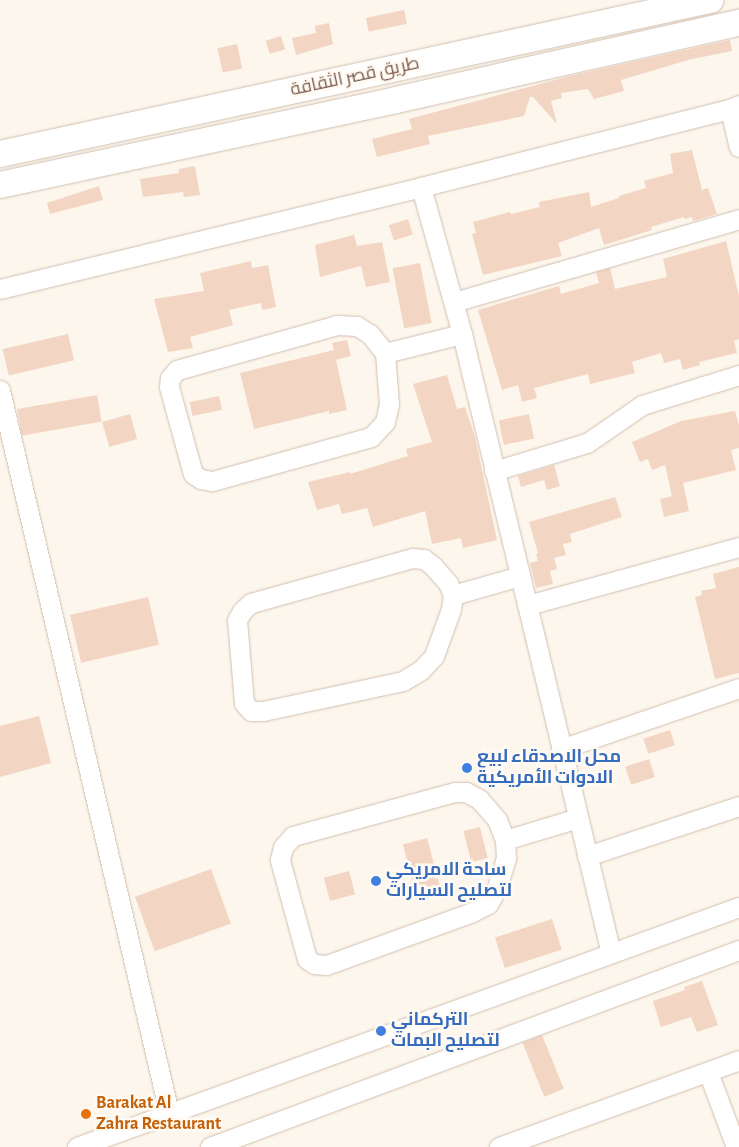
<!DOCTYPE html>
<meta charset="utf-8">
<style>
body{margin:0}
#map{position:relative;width:739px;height:1147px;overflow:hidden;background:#fdf6ec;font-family:"Alegreya Sans",Cairo,sans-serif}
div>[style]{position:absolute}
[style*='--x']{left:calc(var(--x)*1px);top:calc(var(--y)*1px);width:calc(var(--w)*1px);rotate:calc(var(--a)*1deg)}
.building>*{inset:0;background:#f3d5c3;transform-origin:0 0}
.roads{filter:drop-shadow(0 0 1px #d1beb0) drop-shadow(0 0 1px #d1beb0)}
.street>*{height:19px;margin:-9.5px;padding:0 9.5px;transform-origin:9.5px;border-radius:9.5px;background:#fff}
.secondary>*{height:26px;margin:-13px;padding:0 13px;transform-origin:13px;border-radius:13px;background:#fff}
.dots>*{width:14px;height:14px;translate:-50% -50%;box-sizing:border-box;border:2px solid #fffaf3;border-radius:50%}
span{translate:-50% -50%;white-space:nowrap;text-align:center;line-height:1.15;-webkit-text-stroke:5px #fffaf3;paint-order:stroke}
.street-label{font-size:18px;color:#7a5c4d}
.shop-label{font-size:18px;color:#366cbe;font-weight:700}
.left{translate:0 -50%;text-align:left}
.food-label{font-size:18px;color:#c56008;font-weight:700}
</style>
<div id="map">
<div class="building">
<div style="left:404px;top:10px;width:14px;height:39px;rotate:78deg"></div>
<div style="clip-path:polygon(329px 23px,333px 44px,296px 55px,292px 38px,316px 33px,315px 26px)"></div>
<div style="left:281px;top:36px;width:14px;height:16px;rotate:73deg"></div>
<div style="clip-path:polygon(730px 40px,732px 51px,688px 60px,621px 80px,624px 91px,594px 99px,588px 89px,561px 93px,562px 98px,551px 101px,557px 124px,533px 97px,530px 97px,524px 116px,428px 136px,430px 144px,377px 157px,372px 139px,412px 129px,409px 119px,570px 76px)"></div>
<div style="left:237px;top:44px;width:25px;height:20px;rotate:78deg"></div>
<div style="clip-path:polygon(692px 150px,702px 190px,708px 188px,717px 214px,693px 221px,692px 217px,685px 219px,684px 217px,651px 227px,652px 230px,604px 245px,599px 228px,558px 243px,562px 256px,483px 275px,472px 234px,476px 233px,473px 222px,510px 212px,511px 214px,540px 207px,539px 202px,589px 192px,591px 207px,619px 198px,619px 196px,646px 188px,644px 181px,673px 173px,670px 154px)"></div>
<div style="clip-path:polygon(195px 166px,200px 195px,184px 197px,183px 192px,143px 197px,140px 179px,179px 173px,179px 169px)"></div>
<div style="clip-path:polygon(99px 186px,103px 200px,50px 214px,47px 203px)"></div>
<div style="left:408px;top:219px;width:16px;height:20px;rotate:72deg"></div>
<div style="clip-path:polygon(354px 235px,357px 246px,382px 242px,390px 282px,366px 287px,361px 266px,320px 277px,315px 245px)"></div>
<div style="clip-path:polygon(726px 241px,739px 296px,739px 339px,734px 341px,737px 353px,699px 362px,700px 365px,683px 370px,680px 359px,664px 363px,661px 353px,632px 362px,635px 373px,590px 384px,588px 374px,534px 388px,537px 398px,522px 402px,518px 385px,502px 390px,478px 310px,559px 286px,561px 294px,599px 283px,596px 272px,610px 268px,615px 289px,667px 277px,663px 259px)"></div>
<div style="clip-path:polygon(251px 261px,252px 268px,268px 265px,276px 307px,262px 310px,261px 303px,229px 310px,233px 325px,190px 337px,193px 348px,168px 352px,154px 299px,204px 291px,200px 273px)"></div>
<div style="left:420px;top:263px;width:61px;height:28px;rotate:79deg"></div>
<div style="left:68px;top:334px;width:27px;height:67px;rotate:77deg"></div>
<div style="clip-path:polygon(347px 340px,351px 356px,336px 360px,347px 410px,329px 414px,329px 411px,254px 429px,240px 373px,334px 350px,332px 343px)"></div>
<div style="clip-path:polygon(447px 375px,457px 409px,465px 407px,475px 437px,497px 540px,463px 548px,461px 538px,432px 544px,425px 511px,373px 527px,367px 508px,342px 514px,339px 504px,317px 510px,308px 482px,350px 472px,350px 474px,408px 456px,406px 449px,432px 442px,413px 384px)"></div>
<div style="left:97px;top:395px;width:27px;height:81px;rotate:80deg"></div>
<div style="left:219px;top:396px;width:14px;height:30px;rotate:78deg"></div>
<div style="clip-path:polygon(735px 411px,739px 425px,739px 448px,731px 450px,736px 470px,683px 483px,689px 511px,664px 517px,660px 499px,672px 496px,665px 465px,652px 470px,648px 459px,640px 462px,632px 442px,681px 421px)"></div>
<div style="left:130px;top:414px;width:26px;height:29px;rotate:74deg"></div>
<div style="left:529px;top:414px;width:25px;height:31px;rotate:78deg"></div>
<div style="clip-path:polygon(554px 465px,560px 486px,547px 490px,544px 480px,521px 487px,518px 476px)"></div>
<div style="clip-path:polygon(615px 497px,622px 517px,570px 534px,572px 542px,563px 544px,566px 555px,554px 558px,557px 569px,550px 571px,553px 584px,536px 588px,530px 563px,538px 561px,536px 554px,538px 553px,529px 522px)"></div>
<div style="clip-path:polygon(739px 567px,739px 673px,715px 679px,695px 597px,702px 595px,701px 591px,716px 588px,713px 574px)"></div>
<div style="left:148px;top:597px;width:49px;height:80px;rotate:77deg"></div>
<div style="clip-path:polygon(39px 716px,51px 763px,0 777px,0 726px)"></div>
<div style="left:670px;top:730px;width:16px;height:28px;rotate:72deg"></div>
<div style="left:649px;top:759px;width:19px;height:25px;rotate:72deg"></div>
<div style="left:480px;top:827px;width:32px;height:17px;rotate:76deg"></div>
<div style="left:427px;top:838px;width:56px;height:25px;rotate:75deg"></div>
<div style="left:211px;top:869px;width:58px;height:81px;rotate:70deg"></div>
<div style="left:349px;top:871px;width:24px;height:26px;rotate:75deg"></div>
<div style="left:552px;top:919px;width:32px;height:60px;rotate:72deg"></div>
<div style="clip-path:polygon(702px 981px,718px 1025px,697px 1032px,691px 1017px,661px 1027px,653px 1001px,685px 990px,684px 987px)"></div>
<div style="left:542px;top:1035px;width:58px;height:21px;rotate:68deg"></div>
</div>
<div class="roads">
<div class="street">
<div style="--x:730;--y:109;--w:39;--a:77"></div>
<div style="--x:421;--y:187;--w:153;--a:74.4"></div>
<div style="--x:462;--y:334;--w:637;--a:76.47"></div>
<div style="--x:0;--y:289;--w:433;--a:-13.6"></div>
<div style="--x:421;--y:187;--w:319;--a:-14.2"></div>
<div style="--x:730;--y:109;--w:10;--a:-24"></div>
<div style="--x:454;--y:302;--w:297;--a:-16.2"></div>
<div style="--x:385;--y:353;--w:51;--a:85.5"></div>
<div style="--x:389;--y:404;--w:18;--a:103"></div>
<div style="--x:385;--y:422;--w:21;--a:133"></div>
<div style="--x:371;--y:437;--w:165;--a:164.5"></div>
<div style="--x:212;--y:481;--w:11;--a:-170"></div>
<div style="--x:201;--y:479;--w:9;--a:-148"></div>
<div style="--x:193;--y:474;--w:90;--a:-105.4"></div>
<div style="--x:169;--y:387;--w:9;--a:-84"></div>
<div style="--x:170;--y:378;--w:11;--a:-49"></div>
<div style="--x:177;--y:370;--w:166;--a:-15.7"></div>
<div style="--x:337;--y:325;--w:20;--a:3"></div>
<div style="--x:357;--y:326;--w:15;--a:32"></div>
<div style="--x:370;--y:334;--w:24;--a:52"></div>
<div style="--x:385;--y:353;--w:79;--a:-13.9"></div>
<div style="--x:0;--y:390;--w:742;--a:76.84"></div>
<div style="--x:494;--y:471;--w:97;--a:-16.8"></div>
<div style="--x:587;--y:443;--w:67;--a:-34.6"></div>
<div style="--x:642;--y:405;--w:102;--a:-17.2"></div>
<div style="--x:412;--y:558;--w:12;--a:5"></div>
<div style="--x:424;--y:559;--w:11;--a:38"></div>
<div style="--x:433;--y:566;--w:23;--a:49"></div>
<div style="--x:448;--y:583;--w:13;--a:67"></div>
<div style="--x:453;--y:595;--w:14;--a:98"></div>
<div style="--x:451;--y:609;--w:50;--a:109.9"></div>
<div style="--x:434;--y:656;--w:19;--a:133"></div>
<div style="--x:421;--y:670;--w:21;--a:149"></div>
<div style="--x:403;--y:681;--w:143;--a:167.9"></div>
<div style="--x:263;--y:711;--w:12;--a:180"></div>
<div style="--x:251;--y:711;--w:11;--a:-131"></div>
<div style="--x:244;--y:703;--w:83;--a:-94.8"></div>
<div style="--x:237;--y:620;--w:10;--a:-61"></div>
<div style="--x:242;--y:611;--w:12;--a:-42"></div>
<div style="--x:251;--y:603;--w:167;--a:-15.6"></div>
<div style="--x:453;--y:595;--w:70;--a:-15.8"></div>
<div style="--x:528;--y:605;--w:219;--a:-15.4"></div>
<div style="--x:561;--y:749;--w:188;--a:-18.9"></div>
<div style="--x:505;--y:840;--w:18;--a:87"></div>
<div style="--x:506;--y:858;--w:31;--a:107"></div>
<div style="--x:497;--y:888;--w:18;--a:119"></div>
<div style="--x:488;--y:904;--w:20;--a:153"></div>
<div style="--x:470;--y:913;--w:153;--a:160.1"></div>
<div style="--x:326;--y:965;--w:12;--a:-175"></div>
<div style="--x:314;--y:964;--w:9;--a:-144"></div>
<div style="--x:307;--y:959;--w:103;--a:-105.3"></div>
<div style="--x:280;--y:860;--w:13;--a:-77"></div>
<div style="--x:283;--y:847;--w:15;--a:-48"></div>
<div style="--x:293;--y:836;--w:168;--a:-15.2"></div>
<div style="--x:455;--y:792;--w:11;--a:0"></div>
<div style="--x:466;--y:792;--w:15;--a:28"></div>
<div style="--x:479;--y:799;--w:28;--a:49"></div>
<div style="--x:497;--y:820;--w:22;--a:68"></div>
<div style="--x:505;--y:840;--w:76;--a:-16.8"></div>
<div style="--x:587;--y:856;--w:160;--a:-18.2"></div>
<div style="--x:708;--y:1072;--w:80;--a:69.5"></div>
<div style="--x:77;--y:1147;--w:704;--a:-19.93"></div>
<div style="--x:210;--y:1147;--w:564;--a:-20.43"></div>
<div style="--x:499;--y:1147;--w:255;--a:-19.9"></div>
</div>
<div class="secondary">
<div style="--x:0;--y:154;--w:727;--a:-12.24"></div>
<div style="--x:0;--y:185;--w:405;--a:-12.1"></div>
<div style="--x:396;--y:100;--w:352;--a:-12.7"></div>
</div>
</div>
<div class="dots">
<div style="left:467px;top:768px;background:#3f7fe0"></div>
<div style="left:376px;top:881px;background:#3f7fe0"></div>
<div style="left:381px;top:1031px;background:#3f7fe0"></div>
<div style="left:86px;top:1114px;background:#e8710a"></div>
</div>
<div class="street-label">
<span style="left:355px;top:77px;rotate:-12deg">طريق قصر الثقافة</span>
</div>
<div class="shop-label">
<span class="left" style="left:477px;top:768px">محل الاصدقاء لبيع<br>الادوات الأمريكية</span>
<span class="left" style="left:386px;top:881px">ساحة الامريكي<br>لتصليح السيارات</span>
<span class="left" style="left:391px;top:1031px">التركماني<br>لتصليح البمات</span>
</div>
<div class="food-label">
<span class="left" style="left:96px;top:1114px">Barakat Al<br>Zahra Restaurant</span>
</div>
</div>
